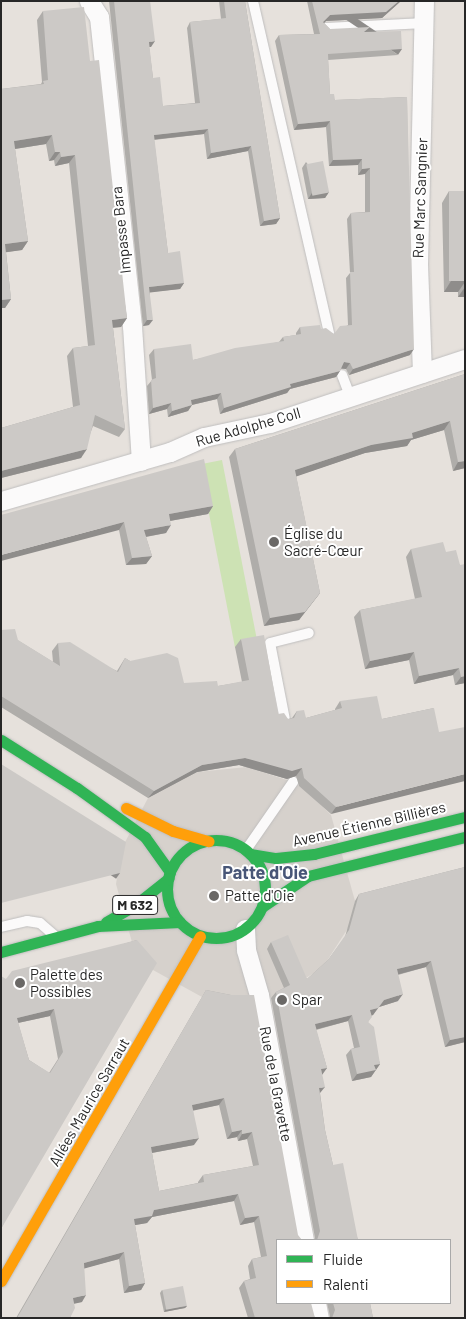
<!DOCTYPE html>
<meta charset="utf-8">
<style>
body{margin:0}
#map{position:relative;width:466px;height:1319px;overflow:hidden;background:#e6e1dc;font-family:Barlow,sans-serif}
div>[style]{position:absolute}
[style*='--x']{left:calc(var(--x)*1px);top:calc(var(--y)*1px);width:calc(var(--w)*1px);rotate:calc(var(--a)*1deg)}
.green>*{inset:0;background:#cde2b4;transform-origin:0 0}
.plaza>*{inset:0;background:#d6d1cc}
.roads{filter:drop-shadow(0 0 1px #bfbebe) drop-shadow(0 0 1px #bfbebe)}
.lane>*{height:10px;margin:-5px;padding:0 5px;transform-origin:5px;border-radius:5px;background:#fbfafa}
.street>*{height:19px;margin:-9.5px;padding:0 9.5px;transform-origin:9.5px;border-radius:9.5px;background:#fbfafa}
.fast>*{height:11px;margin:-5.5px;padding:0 5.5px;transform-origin:5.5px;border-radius:5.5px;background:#30b455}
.fast>.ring{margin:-5.5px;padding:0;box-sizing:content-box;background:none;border:11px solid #30b455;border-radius:50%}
.slow>*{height:11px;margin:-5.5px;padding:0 5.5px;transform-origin:5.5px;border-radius:5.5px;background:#ff9f0a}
.wall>*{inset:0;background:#afadaa}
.shaded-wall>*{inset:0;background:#8f8d8b;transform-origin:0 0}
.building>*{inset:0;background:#ccc9c6;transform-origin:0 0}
.dots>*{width:14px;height:14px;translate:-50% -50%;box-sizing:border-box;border:2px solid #fff;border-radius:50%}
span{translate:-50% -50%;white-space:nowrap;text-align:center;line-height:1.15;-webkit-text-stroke:4px #fff;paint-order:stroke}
.shield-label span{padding:1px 4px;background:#fff;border:1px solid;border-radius:4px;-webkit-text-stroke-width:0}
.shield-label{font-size:14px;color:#272727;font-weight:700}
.street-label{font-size:15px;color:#272727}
.poi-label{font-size:15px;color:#272727}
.left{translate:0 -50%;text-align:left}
.quarter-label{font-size:18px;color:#485677;font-weight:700}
.frame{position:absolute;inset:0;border:2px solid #272727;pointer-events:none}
.legend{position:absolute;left:276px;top:1239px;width:175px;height:65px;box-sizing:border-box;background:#fff;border:1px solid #a9a9a9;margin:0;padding:6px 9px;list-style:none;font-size:15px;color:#272727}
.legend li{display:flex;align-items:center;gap:10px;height:25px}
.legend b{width:25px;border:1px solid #a9a9a9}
</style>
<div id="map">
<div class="green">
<div style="left:222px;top:460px;width:187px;height:23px;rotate:79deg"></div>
</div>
<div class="plaza">
<div style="clip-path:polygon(247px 767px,293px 782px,307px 791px,331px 815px,355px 901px,350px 925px,323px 967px,281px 994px,260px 1001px,202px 997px,153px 970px,133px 946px,116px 884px,122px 848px,148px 798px,197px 772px)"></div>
</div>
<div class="roads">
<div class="lane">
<div style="--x:253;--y:1;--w:341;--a:77.1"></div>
<div style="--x:326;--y:28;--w:99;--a:-2.9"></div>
<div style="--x:342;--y:375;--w:22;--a:69"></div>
<div style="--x:285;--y:720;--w:78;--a:-101"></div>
<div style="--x:270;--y:643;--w:40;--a:-14.4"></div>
<div style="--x:246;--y:850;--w:83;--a:-55.3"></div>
<div style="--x:1;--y:927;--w:27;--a:-13"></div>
<div style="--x:27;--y:921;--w:13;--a:9"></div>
<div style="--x:40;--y:923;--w:18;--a:41"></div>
</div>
<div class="street">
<div style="--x:89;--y:1;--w:19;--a:58"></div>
<div style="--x:99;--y:17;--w:311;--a:83.9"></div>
<div style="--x:132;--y:326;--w:135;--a:86.2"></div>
<div style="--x:422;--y:373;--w:109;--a:-92.1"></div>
<div style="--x:418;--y:264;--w:263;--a:-88.7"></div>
<div style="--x:1;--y:501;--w:176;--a:-16.2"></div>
<div style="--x:170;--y:452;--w:37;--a:-24"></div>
<div style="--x:204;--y:437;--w:67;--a:-12"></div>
<div style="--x:270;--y:423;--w:205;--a:-18.2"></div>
<div style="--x:245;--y:929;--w:21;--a:87"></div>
<div style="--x:246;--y:950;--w:47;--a:73.9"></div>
<div style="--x:259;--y:995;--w:249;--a:79.6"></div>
<div style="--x:316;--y:1303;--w:15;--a:79"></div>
</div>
<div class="fast">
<div style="--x:1;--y:740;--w:90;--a:32.3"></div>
<div style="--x:77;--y:788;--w:84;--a:35.8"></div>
<div style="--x:145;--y:837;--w:43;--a:54.5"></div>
<div class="ring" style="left:167px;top:840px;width:87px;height:87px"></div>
<div style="--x:250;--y:854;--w:26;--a:9"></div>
<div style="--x:276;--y:858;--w:38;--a:-6"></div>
<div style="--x:314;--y:854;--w:155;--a:-13.8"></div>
<div style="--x:262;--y:907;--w:55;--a:-34"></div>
<div style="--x:308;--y:876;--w:162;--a:-14"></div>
<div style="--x:106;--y:922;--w:34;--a:-30"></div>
<div style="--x:135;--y:905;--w:43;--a:-38.5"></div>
<div style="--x:1;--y:952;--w:100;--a:-15"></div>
<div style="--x:98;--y:926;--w:82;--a:-2.8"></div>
</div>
<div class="slow">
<div style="--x:126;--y:808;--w:52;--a:26.1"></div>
<div style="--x:173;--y:831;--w:37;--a:16"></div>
<div style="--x:1;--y:1281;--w:398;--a:-60"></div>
</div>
</div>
<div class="wall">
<div style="clip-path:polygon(109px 1px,150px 1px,151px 47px,149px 47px,153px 78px,163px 106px,195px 103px,187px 28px,190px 22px,221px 19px,219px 1px,245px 1px,280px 218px,276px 224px,260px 226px,248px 151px,207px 159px,204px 134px,154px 140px,168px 253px,184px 283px,180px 289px,150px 292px,149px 325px,143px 326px)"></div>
<div style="clip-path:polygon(307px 1px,401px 1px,382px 18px,326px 21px,324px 23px,330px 29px,366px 32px,398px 55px,328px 60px,330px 94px,335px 100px,407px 97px,410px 355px,349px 375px,346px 369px,341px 369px,336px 377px,290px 389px,287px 393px,220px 414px,217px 399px,192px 405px,188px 411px,168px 417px,167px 409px,149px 414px,147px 386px,152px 380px,149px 355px,154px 349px,193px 360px,279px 342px,283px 337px,296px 335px,296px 333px,300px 327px,321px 329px,334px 334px,348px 325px,346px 278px,350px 273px,347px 219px,351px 213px,365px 212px,365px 174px,358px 175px,358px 165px,329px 166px,326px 127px,294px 130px,275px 41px,279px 35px,314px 34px)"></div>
<div style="clip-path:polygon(43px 11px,90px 61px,127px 318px,121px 327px,113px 328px,125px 429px,119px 437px,93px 426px,81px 458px,1px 478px,1px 428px,73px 407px,67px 356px,73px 348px,88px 346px,69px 163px,55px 166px,54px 160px,49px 161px,46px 144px,15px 149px,28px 241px,22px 250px,6px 252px,11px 299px,5px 308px,1px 308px,1px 89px,41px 84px,42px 82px,37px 20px)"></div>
<div style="clip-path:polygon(306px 162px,329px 192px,325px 198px,308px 199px,302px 168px)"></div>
<div style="clip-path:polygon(449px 191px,465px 191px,465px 297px,458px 297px,458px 292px,444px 292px,442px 203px)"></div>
<div style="clip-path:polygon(465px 374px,465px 468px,453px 471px,444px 430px,411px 440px,407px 446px,365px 453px,296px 476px,320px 593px,299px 620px,264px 626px,229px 457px,235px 449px)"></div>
<div style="clip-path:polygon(213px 506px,208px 514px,170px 521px,166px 533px,146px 537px,152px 556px,146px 564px,126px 565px,119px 530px,1px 515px)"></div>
<div style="clip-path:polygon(411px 549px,446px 552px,460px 565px,465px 683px,455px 685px,453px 675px,414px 684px,409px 660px,365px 669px,354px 617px,360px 610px,415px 599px,406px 557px)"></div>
<div style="clip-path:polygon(1px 630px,53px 662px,52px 651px,58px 643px,117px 671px,125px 658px,130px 661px,184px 683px,218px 686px,242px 682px,235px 647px,241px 639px,278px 714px,288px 719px,292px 718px,297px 711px,306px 718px,335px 710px,335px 709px,340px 701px,382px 719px,434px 708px,331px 814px,299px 786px,296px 776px,287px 779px,239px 765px,197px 772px,148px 798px,1px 707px)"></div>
<div style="clip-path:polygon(465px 867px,465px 1042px,445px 1047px,426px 967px,398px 975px,398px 1001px,379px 1007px,373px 1015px,371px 1016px,368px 1022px,380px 1064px,371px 1077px,352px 1081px,346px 1055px,351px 1049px,354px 1048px,348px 1021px,316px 1030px,327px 1068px,322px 1074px,320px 1093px,325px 1130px,333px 1165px,358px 1240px,314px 1240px,315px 1238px,271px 998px,276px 992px,284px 988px,267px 949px,271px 942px,307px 979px,328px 960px,345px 937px,355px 901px,359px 894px)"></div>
<div style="clip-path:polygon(evenodd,137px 940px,1px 1229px,6px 979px,137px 940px,50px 1016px,58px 1059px,49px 1073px,29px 1060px,18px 1023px,50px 1016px)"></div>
<div style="clip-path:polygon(evenodd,206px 990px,231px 995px,277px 1240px,315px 1318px,248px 1318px,239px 1288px,244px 1281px,250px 1279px,248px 1266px,252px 1259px,261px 1257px,254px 1222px,240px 1225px,234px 1201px,152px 1217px,147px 1223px,135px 1225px,145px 1283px,141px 1290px,124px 1293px,119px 1259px,84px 1268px,82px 1302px,74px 1303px,70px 1318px,16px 1318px,202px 997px,206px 990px,219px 1105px,227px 1139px,237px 1137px,238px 1141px,247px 1139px,253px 1166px,203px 1175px,198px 1182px,198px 1183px,159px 1191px,152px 1153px,194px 1145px,193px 1110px,219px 1105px)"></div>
<div style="clip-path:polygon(162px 1290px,187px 1306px,185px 1308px,164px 1312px,160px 1293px)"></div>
<div style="clip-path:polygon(327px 1303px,370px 1303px,373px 1318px,330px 1318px,330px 1316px)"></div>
</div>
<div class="shaded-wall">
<div style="clip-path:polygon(399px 1px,401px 1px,382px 18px,326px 21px,319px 28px,323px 22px,330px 15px)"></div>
<div style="clip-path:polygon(155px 41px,151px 47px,145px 47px,149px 42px)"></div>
<div style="left:402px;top:49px;width:7px;height:74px;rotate:124deg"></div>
<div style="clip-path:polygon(330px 121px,326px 127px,294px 130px,298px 124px)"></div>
<div style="clip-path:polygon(208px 129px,204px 134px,150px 140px,154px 135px)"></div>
<div style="clip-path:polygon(52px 135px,46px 144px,8px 150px,14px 141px)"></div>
<div style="clip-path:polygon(251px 146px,248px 151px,207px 159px,211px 153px)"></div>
<div style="clip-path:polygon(55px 152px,60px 152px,54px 160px,49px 161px)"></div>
<div style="clip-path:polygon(75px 155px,69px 163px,55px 166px,61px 157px)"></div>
<div style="clip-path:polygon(362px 159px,358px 165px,329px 166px,333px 160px)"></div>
<div style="clip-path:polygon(370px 168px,365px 174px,358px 175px,362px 169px)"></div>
<div style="clip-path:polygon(329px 192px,325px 198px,308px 199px,312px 193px)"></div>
<div style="clip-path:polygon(280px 218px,276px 224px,260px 226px,264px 221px)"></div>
<div style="clip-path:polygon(28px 241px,22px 250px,1px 253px,5px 244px)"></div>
<div style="clip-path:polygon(451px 281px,465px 281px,465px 282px,458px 292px,444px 292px)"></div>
<div style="clip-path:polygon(184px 283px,180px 289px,146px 293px,149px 287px)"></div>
<div style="clip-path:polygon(465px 287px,465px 297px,458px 297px)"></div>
<div style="clip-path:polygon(11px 299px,5px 308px,1px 308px,1px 300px)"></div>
<div style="clip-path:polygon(127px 318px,121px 327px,106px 328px,112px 320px)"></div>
<div style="clip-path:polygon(147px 320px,153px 320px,149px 325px,143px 326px)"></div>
<div style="clip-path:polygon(414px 349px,410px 355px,349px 375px,353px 369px)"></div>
<div style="clip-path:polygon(344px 362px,350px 363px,346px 369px,340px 368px)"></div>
<div style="clip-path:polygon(340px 371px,336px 377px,290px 389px,287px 393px,220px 414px,224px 408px,290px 384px)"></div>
<div style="clip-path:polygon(221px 393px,217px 399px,187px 406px,191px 400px)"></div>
<div style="clip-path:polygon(171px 403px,167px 409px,149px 414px,153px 408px)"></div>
<div style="clip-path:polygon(192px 405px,188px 411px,168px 417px,172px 411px)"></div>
<div style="clip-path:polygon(450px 421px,444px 430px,411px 440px,407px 446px,365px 453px,289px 479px,295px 470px,371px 445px)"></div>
<div style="clip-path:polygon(87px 449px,81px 458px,1px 478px,1px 471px)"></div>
<div style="clip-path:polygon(465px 461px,465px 468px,453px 471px,458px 462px)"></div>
<div style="clip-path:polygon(213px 506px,208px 514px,164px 522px,169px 514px)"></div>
<div style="clip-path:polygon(124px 522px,119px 530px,1px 561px,1px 555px)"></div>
<div style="clip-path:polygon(171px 525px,166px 533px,139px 538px,144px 530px)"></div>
<div style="clip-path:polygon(152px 556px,146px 564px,126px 565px,132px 558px)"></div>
<div style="clip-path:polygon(320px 593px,299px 620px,264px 626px,270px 618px)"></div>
<div style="clip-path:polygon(414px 652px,409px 660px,365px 669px,370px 661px)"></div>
<div style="clip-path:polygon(459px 668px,453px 675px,414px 684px,419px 676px)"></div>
<div style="clip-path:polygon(465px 676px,465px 683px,455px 685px,461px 677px)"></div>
<div style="clip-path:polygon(245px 758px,302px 768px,296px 776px,287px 779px,239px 765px,197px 772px,148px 798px,154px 791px,202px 765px)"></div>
<div style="clip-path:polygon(465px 774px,465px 781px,331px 814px,336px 807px)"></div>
<div style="left:120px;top:873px;width:7px;height:123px;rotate:124deg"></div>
<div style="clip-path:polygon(431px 961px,426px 967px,392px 976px,397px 969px)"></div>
<div style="clip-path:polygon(403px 994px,398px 1001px,379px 1007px,384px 1000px)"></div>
<div style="clip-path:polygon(378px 1008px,373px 1015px,365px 1017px,370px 1010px)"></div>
<div style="clip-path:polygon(54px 1009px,50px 1016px,13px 1024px,17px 1018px)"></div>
<div style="clip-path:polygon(352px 1015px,348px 1021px,310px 1031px,315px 1024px)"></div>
<div style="clip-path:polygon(465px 1037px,465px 1042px,445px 1047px,450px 1040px)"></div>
<div style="clip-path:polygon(380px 1064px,371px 1077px,352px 1081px,357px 1074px,374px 1065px)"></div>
<div style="clip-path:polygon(327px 1068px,322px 1075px,321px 1069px)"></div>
<div style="clip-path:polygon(325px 1087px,320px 1093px,319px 1088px)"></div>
<div style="clip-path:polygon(224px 1098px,219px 1105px,187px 1112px,192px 1105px)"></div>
<div style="clip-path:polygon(242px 1130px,237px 1137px,227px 1139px,232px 1132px)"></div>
<div style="clip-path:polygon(252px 1132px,247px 1139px,238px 1141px,242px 1134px)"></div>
<div style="clip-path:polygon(199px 1138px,194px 1145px,146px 1154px,151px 1147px)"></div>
<div style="clip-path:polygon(238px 1194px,234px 1201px,152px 1217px,147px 1223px,130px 1226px,134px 1219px,154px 1210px)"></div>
<div style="clip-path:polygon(259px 1216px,254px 1222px,240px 1225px,245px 1218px)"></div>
<div style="clip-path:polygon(124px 1252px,119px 1259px,79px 1270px,84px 1263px)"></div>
<div style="clip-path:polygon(145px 1283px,141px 1290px,124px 1293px,129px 1286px)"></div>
<div style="clip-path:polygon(86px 1295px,82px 1302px,69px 1305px,73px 1298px)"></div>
<div style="clip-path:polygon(187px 1306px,185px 1308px,164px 1312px,166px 1309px)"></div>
</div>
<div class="building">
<div style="clip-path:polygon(114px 1px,150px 1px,155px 41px,149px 42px,153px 78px,160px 77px,163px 106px,200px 103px,190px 22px,226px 18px,224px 1px,245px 1px,280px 218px,264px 221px,251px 146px,211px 153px,208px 129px,154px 135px,168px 253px,180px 251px,184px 283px,149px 287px,153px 320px,147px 320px)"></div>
<div style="clip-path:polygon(312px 1px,399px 1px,386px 12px,330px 15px,323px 22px,330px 29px,370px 27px,364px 32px,401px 31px,402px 49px,328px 54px,330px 94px,334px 94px,335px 100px,407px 97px,414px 349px,353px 369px,350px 363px,344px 362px,340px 371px,290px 384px,291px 387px,224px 408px,221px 393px,191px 400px,192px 405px,172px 411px,171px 403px,153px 408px,151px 380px,156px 378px,154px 349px,191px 344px,193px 360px,235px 348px,284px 341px,283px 337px,301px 334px,300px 327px,320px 325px,321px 329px,326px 328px,334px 334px,340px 326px,352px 325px,350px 272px,354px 272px,351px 213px,370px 212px,370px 168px,362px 169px,362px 159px,333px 160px,330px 121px,298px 124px,279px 35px,320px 34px)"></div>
<div style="clip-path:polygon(84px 7px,90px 61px,99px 60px,127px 318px,112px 320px,125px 429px,95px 415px,87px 449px,1px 471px,1px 428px,80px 405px,73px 348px,95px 345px,75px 155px,61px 157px,60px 152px,55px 152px,52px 135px,14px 141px,28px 241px,5px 244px,11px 299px,1px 300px,1px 89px,44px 84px,43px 81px,48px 80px,43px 11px)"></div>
<div style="left:323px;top:161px;width:32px;height:17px;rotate:79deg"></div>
<div style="left:449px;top:191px;width:16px;height:90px"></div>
<div style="clip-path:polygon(465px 374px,465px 461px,458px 462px,450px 421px,412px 433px,413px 438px,371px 445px,295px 470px,320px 593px,305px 612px,270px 618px,235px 449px)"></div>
<div style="clip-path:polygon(204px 459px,213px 506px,169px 514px,171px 525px,144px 530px,152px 556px,132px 558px,124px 522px,1px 555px,1px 515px)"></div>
<div style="clip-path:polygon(443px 542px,446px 552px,456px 550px,460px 565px,465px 564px,465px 676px,461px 677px,459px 668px,419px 676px,414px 652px,370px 661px,360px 610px,422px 597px,411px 549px)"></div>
<div style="clip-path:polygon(15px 629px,18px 640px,60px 666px,58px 643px,70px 642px,118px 672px,125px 658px,130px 661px,167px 653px,178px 658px,184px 683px,217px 681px,218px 686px,249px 680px,241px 639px,264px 635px,278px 714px,284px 713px,288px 719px,294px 718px,297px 711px,304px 710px,306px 718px,342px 708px,340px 701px,377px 696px,382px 719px,434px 708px,439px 732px,465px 727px,465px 774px,336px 807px,304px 778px,302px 768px,292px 771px,245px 758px,202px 765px,154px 791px,1px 696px,1px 630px)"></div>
<div style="clip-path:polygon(1px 764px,126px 842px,120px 873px,1px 903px)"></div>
<div style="clip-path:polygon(465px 867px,465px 1037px,450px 1040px,431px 961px,397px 969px,403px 994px,384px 1000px,378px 1008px,370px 1010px,372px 1017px,368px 1022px,374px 1027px,380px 1064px,374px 1065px,376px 1070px,357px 1074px,351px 1049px,360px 1047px,352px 1015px,315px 1024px,327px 1068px,321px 1069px,325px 1087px,319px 1088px,325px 1130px,333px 1165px,343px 1163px,358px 1240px,317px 1240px,320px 1231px,276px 992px,290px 985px,271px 942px,288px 935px,307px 979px,328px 960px,349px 930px,359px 894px)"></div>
<div style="clip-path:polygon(evenodd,137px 940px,157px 963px,1px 1229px,1px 976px,6px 979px,12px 971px,137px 940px,54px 1009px,63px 1052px,50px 1073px,29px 1060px,17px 1018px,54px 1009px)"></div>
<div style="clip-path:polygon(evenodd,206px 990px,231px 995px,254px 995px,298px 1235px,302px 1240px,277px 1240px,277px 1303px,311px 1303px,315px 1318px,255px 1318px,244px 1281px,256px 1278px,252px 1259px,267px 1256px,259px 1216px,245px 1218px,238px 1194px,154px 1210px,152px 1216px,134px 1219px,145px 1283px,129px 1286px,124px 1252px,84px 1263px,86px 1295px,73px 1298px,75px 1308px,70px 1318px,17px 1318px,206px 990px,224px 1098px,232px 1132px,242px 1130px,242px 1134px,252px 1132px,259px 1165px,203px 1175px,204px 1182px,159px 1191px,151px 1147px,199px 1138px,192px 1105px,224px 1098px)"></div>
<div style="left:183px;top:1286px;width:20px;height:21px;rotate:79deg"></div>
<div style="clip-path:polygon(333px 1303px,370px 1303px,373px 1318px,332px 1318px,335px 1310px)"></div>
</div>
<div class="dots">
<div style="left:274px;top:542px;background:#6a6866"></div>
<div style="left:214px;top:896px;background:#6a6866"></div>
<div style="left:20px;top:983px;background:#6a6866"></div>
<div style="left:282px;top:1000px;background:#6a6866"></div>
</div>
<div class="shield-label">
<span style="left:135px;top:905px">M 632</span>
</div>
<div class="street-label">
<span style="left:420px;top:198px;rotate:-88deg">Rue Marc Sangnier</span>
<span style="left:121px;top:230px;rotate:-96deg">Impasse Bara</span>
<span style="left:248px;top:427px;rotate:-16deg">Rue Adolphe Coll</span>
<span style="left:369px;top:824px;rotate:-13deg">Avenue Étienne Billières</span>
<span style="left:276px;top:1084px;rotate:79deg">Rue de la Gravette</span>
<span style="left:89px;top:1102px;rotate:-60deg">Allées Maurice Sarraut</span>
</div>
<div class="poi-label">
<span class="left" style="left:284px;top:542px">Église du<br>Sacré-Cœur</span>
<span class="left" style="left:225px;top:896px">Patte d'Oie</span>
<span class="left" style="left:30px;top:983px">Palette des<br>Possibles</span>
<span class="left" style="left:292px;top:1000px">Spar</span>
</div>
<div class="quarter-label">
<span style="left:265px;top:872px">Patte d'Oie</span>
</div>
<div class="frame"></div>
<ul class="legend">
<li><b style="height:6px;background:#30b455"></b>Fluide</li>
<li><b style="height:6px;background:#ff9f0a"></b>Ralenti</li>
</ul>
</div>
